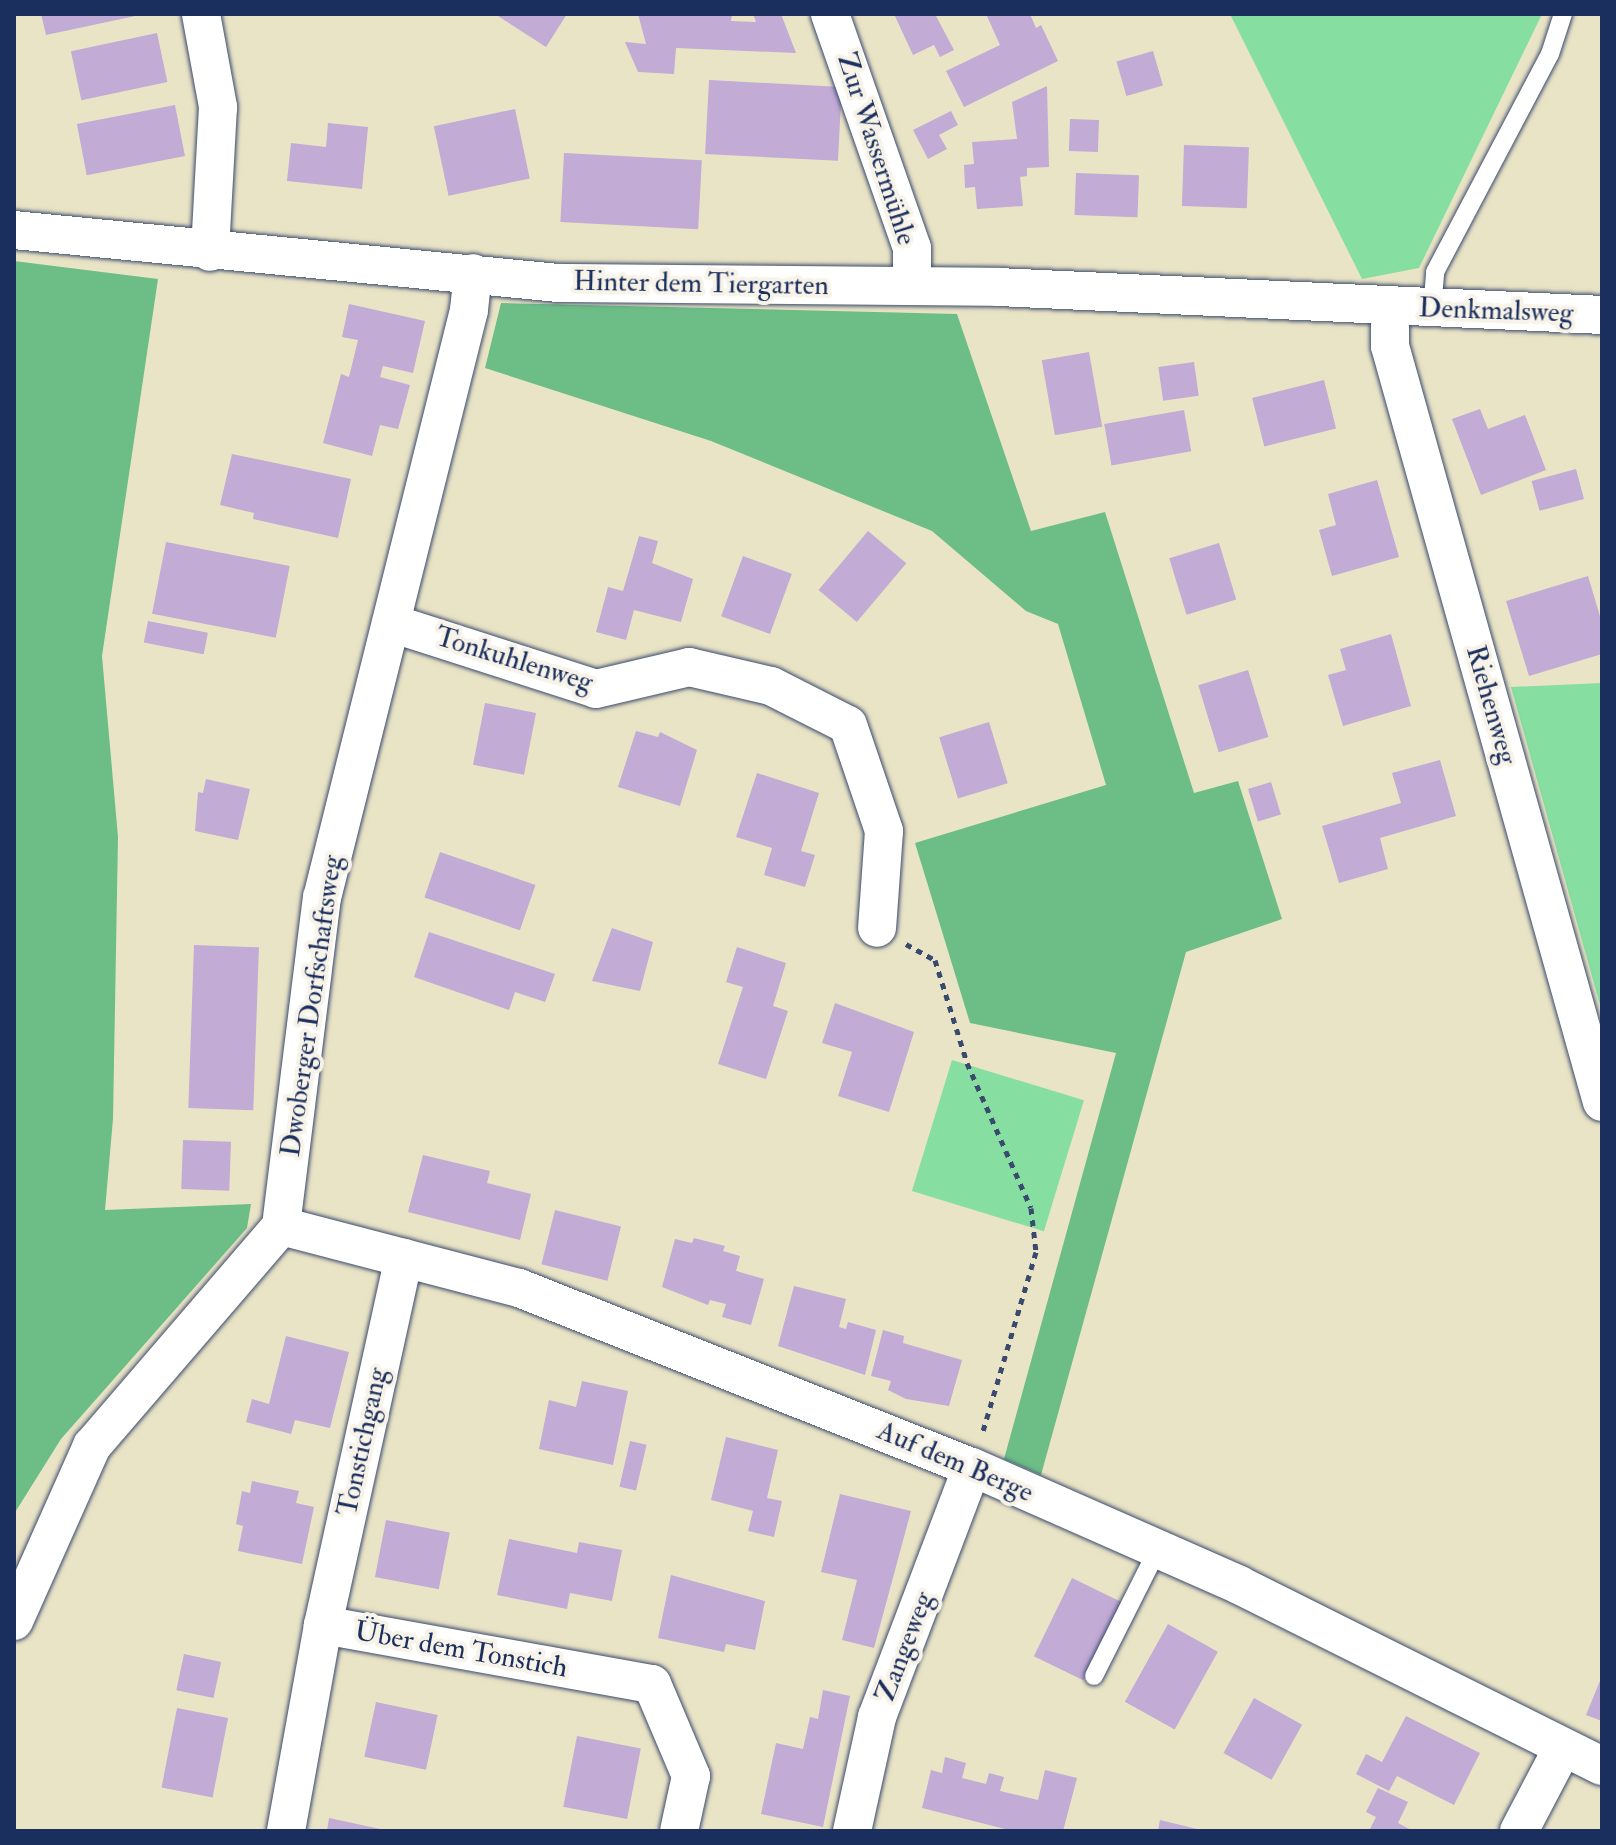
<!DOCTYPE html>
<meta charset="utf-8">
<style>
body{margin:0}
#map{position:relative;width:1616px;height:1845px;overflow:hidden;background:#eae4c6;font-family:"IM FELL Double Pica",serif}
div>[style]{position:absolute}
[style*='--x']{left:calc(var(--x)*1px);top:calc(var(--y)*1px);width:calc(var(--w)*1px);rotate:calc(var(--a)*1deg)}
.green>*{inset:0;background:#87dea1;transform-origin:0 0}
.forest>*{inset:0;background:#6dbd87}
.building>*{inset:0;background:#c2abd4;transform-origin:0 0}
.path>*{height:5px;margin-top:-2.5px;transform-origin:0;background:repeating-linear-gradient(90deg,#3a4a6e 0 6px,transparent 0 12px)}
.roads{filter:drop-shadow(0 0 2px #3a4a6e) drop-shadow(0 0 2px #3a4a6e)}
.service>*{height:18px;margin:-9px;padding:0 9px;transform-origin:9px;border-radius:9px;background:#fff}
.minor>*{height:38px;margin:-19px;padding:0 19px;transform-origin:19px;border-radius:19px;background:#fff}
span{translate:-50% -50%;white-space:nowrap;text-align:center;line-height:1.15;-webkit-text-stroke:8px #f7f3e8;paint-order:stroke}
.street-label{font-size:28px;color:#1b2f5e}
.frame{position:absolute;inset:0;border:16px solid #1b2f5e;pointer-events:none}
</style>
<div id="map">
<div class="green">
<div style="clip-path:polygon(1230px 14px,1542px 14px,1419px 268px,1362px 279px)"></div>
<div style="clip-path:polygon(1602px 683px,1602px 1012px,1511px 687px)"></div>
<div style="left:952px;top:1060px;width:138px;height:137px;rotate:17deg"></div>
</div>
<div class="forest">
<div style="clip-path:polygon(14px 261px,158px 279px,102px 656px,118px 837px,113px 1119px,105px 1210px,251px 1204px,247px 1228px,61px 1439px,14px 1514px)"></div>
<div style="clip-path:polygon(501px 303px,957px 314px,1031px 531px,1105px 512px,1194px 793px,1238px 781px,1282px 919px,1186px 952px,1041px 1475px,1004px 1459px,1116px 1053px,970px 1023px,915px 843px,1106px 785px,1058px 624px,1026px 611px,932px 531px,711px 441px,485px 368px)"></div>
</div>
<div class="building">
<div style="clip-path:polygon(41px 14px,140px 14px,140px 15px,46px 35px)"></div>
<div style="clip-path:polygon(495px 14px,567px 14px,546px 47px)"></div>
<div style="clip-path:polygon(638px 14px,732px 15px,731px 21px,756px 22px,753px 14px,781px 14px,796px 53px,676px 48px,674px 74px,638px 72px,625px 42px,646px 44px)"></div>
<div style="clip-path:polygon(894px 14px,935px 14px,954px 50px,940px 57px,934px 45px,913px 55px)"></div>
<div style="clip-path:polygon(986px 14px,1030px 14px,1036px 28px,1041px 25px,1058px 61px,964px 107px,946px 71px,1000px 45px)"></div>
<div style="left:157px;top:33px;width:50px;height:88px;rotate:78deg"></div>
<div style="left:1153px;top:51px;width:36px;height:38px;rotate:74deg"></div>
<div style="left:709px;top:80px;width:133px;height:74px;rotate:3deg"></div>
<div style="clip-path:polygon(1047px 86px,1049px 167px,1027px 168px,1027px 176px,1020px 177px,1023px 206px,977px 209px,975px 187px,965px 188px,964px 165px,974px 164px,972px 142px,1017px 139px,1012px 102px)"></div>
<div style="left:175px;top:105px;width:52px;height:100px;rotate:79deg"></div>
<div style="left:515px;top:109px;width:71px;height:83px;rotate:78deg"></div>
<div style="clip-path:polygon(951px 111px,958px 125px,939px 135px,947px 149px,928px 159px,913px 130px)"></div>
<div style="left:1070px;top:119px;width:29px;height:32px;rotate:2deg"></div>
<div style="clip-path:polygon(328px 123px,368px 127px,362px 189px,287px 181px,291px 143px,326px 147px)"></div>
<div style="left:1184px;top:145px;width:65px;height:61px;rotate:2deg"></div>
<div style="left:564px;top:153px;width:138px;height:69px;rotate:3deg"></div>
<div style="left:1076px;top:173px;width:63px;height:42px;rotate:2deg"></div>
<div style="clip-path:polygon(349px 304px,425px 321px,413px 373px,383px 366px,380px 377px,410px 385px,398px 429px,380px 425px,372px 456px,323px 443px,341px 374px,349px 377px,358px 340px,342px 337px)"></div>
<div style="left:1089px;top:352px;width:76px;height:48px;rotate:80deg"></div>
<div style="left:1194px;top:362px;width:34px;height:36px;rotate:82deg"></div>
<div style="left:1324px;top:380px;width:50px;height:74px;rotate:76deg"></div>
<div style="clip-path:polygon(1480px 409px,1488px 429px,1525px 415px,1546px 470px,1481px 495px,1452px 419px)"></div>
<div style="left:1184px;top:410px;width:42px;height:81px;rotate:80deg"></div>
<div style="clip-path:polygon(232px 454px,351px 479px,338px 538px,253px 519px,254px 513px,220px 505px)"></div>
<div style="left:1576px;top:469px;width:31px;height:46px;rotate:75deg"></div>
<div style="clip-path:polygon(1377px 480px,1399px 557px,1332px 576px,1319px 530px,1336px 525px,1328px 494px)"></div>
<div style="left:868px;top:531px;width:50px;height:77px;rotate:40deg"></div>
<div style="clip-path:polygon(639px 536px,658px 541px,652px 563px,693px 579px,681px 622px,634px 610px,626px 640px,596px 632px,608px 587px,623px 591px)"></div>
<div style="left:166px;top:542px;width:126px;height:73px;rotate:11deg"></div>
<div style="left:1219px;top:543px;width:59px;height:52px;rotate:73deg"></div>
<div style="left:743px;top:556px;width:52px;height:64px;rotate:20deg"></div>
<div style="clip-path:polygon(1588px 576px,1602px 623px,1602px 654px,1529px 676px,1506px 601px)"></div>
<div style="left:148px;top:621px;width:61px;height:22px;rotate:11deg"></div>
<div style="clip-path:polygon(1391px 634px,1411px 706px,1343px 726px,1328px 675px,1346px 670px,1340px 649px)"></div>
<div style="left:1248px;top:670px;width:70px;height:52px;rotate:73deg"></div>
<div style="left:485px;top:703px;width:52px;height:63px;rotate:11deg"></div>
<div style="left:989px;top:722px;width:64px;height:52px;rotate:73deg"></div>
<div style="clip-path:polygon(636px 731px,658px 737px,660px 732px,697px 750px,680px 806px,618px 787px)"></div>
<div style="clip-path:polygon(1440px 760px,1456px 816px,1380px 838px,1388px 869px,1339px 883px,1322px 826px,1401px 803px,1392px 773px)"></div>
<div style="clip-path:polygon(757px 773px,819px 793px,801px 851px,815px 855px,805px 887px,764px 875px,772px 848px,736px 837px)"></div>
<div style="clip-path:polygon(206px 779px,250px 789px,238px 840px,195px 831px,198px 792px,203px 793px)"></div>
<div style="left:1271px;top:782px;width:34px;height:24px;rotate:73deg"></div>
<div style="left:440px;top:852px;width:101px;height:48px;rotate:19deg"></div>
<div style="clip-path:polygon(612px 928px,653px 942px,640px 991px,592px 981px)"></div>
<div style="clip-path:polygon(429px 932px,555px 974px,545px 1002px,515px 992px,509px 1010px,414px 977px)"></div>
<div style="left:194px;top:945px;width:65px;height:163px;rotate:2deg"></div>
<div style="clip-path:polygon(737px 947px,786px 963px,773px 1006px,788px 1011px,766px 1079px,718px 1064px,743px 987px,726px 982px)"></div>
<div style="clip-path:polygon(835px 1003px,914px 1032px,889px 1112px,838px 1096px,852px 1052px,822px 1043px)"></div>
<div style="left:183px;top:1140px;width:48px;height:49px;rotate:2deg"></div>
<div style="clip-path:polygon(423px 1155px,490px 1171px,487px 1183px,531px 1194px,520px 1240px,408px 1212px)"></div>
<div style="left:555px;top:1210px;width:68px;height:56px;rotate:14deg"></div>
<div style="clip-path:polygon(694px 1238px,725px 1246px,723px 1251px,740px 1256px,736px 1271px,764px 1279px,751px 1325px,722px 1317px,726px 1304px,710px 1300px,708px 1305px,662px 1287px,675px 1239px,692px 1243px)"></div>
<div style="clip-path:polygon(794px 1286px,846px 1299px,839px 1327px,846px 1329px,848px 1322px,876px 1330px,865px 1375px,778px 1346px)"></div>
<div style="clip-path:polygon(883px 1330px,904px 1336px,903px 1343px,962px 1360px,949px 1406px,906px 1399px,888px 1390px,891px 1381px,871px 1376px)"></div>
<div style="clip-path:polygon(286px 1336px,349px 1352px,330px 1428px,295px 1420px,291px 1434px,246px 1422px,252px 1399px,269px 1404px)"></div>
<div style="clip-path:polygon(582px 1381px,628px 1391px,613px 1465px,539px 1449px,549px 1400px,576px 1407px)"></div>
<div style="clip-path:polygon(726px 1437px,778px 1450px,767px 1498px,782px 1501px,774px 1537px,748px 1531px,753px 1511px,711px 1500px)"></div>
<div style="left:630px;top:1441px;width:17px;height:47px;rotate:13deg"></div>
<div style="clip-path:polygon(252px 1481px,299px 1491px,296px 1503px,314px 1507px,302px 1564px,238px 1551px,243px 1526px,236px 1524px,242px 1491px,250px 1493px)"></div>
<div style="clip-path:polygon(840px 1494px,911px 1511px,874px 1648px,842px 1640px,857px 1580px,821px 1572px)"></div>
<div style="left:386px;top:1520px;width:65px;height:58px;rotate:11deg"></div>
<div style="clip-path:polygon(509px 1539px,577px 1553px,579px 1542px,622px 1550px,612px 1601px,570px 1593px,567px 1609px,497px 1595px)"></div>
<div style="clip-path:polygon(671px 1575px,765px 1601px,755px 1650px,726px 1644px,724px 1652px,658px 1638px)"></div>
<div style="left:1072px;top:1578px;width:55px;height:87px;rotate:26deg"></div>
<div style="left:1168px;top:1624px;width:57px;height:89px;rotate:29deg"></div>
<div style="left:184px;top:1654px;width:38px;height:37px;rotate:12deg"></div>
<div style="clip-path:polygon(1602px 1676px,1602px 1721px,1586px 1715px)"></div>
<div style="clip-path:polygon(823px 1690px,850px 1696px,823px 1827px,761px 1814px,776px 1743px,803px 1749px,810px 1717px,818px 1719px)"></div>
<div style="left:1254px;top:1698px;width:55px;height:63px;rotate:29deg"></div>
<div style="left:376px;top:1702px;width:63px;height:56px;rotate:12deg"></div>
<div style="left:177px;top:1708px;width:52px;height:81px;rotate:11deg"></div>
<div style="clip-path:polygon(1406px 1716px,1480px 1753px,1454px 1805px,1397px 1776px,1389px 1791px,1356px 1774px,1366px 1754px,1382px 1762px)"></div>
<div style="left:577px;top:1736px;width:65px;height:72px;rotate:11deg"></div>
<div style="clip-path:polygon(945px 1757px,966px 1763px,962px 1778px,986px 1784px,989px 1773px,1004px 1777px,1000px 1791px,1038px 1800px,1045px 1770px,1077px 1778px,1063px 1831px,1013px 1831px,922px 1808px,931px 1770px,942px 1773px)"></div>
<div style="clip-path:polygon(1378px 1788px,1408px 1802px,1398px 1823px,1413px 1831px,1369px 1831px,1376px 1817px,1366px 1812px)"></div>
<div style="clip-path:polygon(329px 1818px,385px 1830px,385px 1831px,327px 1831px)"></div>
<div style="clip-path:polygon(1160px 1820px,1201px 1830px,1201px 1831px,1158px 1831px)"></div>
</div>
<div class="path">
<div style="--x:906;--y:944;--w:33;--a:29"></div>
<div style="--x:935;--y:960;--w:108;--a:72.7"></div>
<div style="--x:967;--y:1063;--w:158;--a:66.2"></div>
<div style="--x:1031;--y:1208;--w:44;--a:83.5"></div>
<div style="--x:1036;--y:1252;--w:190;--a:106.5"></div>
</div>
<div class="roads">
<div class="service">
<div style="--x:1432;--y:309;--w:37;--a:-85"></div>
<div style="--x:1435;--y:272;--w:246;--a:-62.2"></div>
<div style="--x:1550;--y:54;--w:42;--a:-72"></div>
<div style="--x:1094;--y:1676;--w:142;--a:-63.3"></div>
</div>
<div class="minor">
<div style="--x:201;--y:14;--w:95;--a:79.6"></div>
<div style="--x:218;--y:107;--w:145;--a:93.2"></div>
<div style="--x:830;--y:14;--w:248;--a:70.7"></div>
<div style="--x:912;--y:248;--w:37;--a:90"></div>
<div style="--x:14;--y:230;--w:547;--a:5.56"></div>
<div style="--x:558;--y:283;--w:440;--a:0.5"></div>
<div style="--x:998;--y:287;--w:605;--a:2.65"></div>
<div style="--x:1390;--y:307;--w:39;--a:90"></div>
<div style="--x:1390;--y:346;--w:785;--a:74.34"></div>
<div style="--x:391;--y:623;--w:215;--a:17.8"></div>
<div style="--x:596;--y:689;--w:96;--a:-13.3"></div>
<div style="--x:689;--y:667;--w:84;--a:13"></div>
<div style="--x:771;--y:686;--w:86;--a:26.9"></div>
<div style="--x:848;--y:725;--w:112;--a:71.2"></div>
<div style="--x:884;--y:831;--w:97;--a:94.1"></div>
<div style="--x:281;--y:1226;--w:246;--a:14.6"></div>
<div style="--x:519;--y:1288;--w:487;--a:21.6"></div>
<div style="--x:972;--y:1467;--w:292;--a:23.8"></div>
<div style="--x:1239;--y:1585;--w:406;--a:26.5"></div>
<div style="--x:14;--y:1621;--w:192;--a:-66"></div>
<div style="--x:92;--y:1446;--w:290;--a:-49.3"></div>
<div style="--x:281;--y:1226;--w:331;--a:-82.9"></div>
<div style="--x:322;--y:898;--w:606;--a:-75.96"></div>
<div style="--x:469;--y:310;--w:37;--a:-84"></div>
<div style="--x:323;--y:1625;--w:376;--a:-77.6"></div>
<div style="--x:286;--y:1831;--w:209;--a:-79.8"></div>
<div style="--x:323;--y:1625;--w:334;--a:10.2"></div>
<div style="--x:652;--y:1684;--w:100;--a:67"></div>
<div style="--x:691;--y:1776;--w:56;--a:102.3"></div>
<div style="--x:852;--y:1831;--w:117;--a:-77.6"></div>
<div style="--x:877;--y:1717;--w:267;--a:-69.2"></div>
<div style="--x:1519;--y:1831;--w:93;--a:-62.3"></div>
</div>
</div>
<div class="street-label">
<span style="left:876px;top:149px;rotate:72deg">Zur Wassermühle</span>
<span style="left:701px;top:284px;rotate:1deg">Hinter dem Tiergarten</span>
<span style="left:1496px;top:311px;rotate:2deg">Denkmalsweg</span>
<span style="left:514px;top:660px;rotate:17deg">Tonkuhlenweg</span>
<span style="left:1491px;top:705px;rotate:74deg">Riehenweg</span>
<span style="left:312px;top:1006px;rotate:-82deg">Dwoberger Dorfschaftsweg</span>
<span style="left:363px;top:1442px;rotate:-78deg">Tonstichgang</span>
<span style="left:955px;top:1462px;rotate:23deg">Auf dem Berge</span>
<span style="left:905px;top:1647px;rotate:-69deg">Zangeweg</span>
<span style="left:461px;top:1650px;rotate:10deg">Über dem Tonstich</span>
</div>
<div class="frame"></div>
</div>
